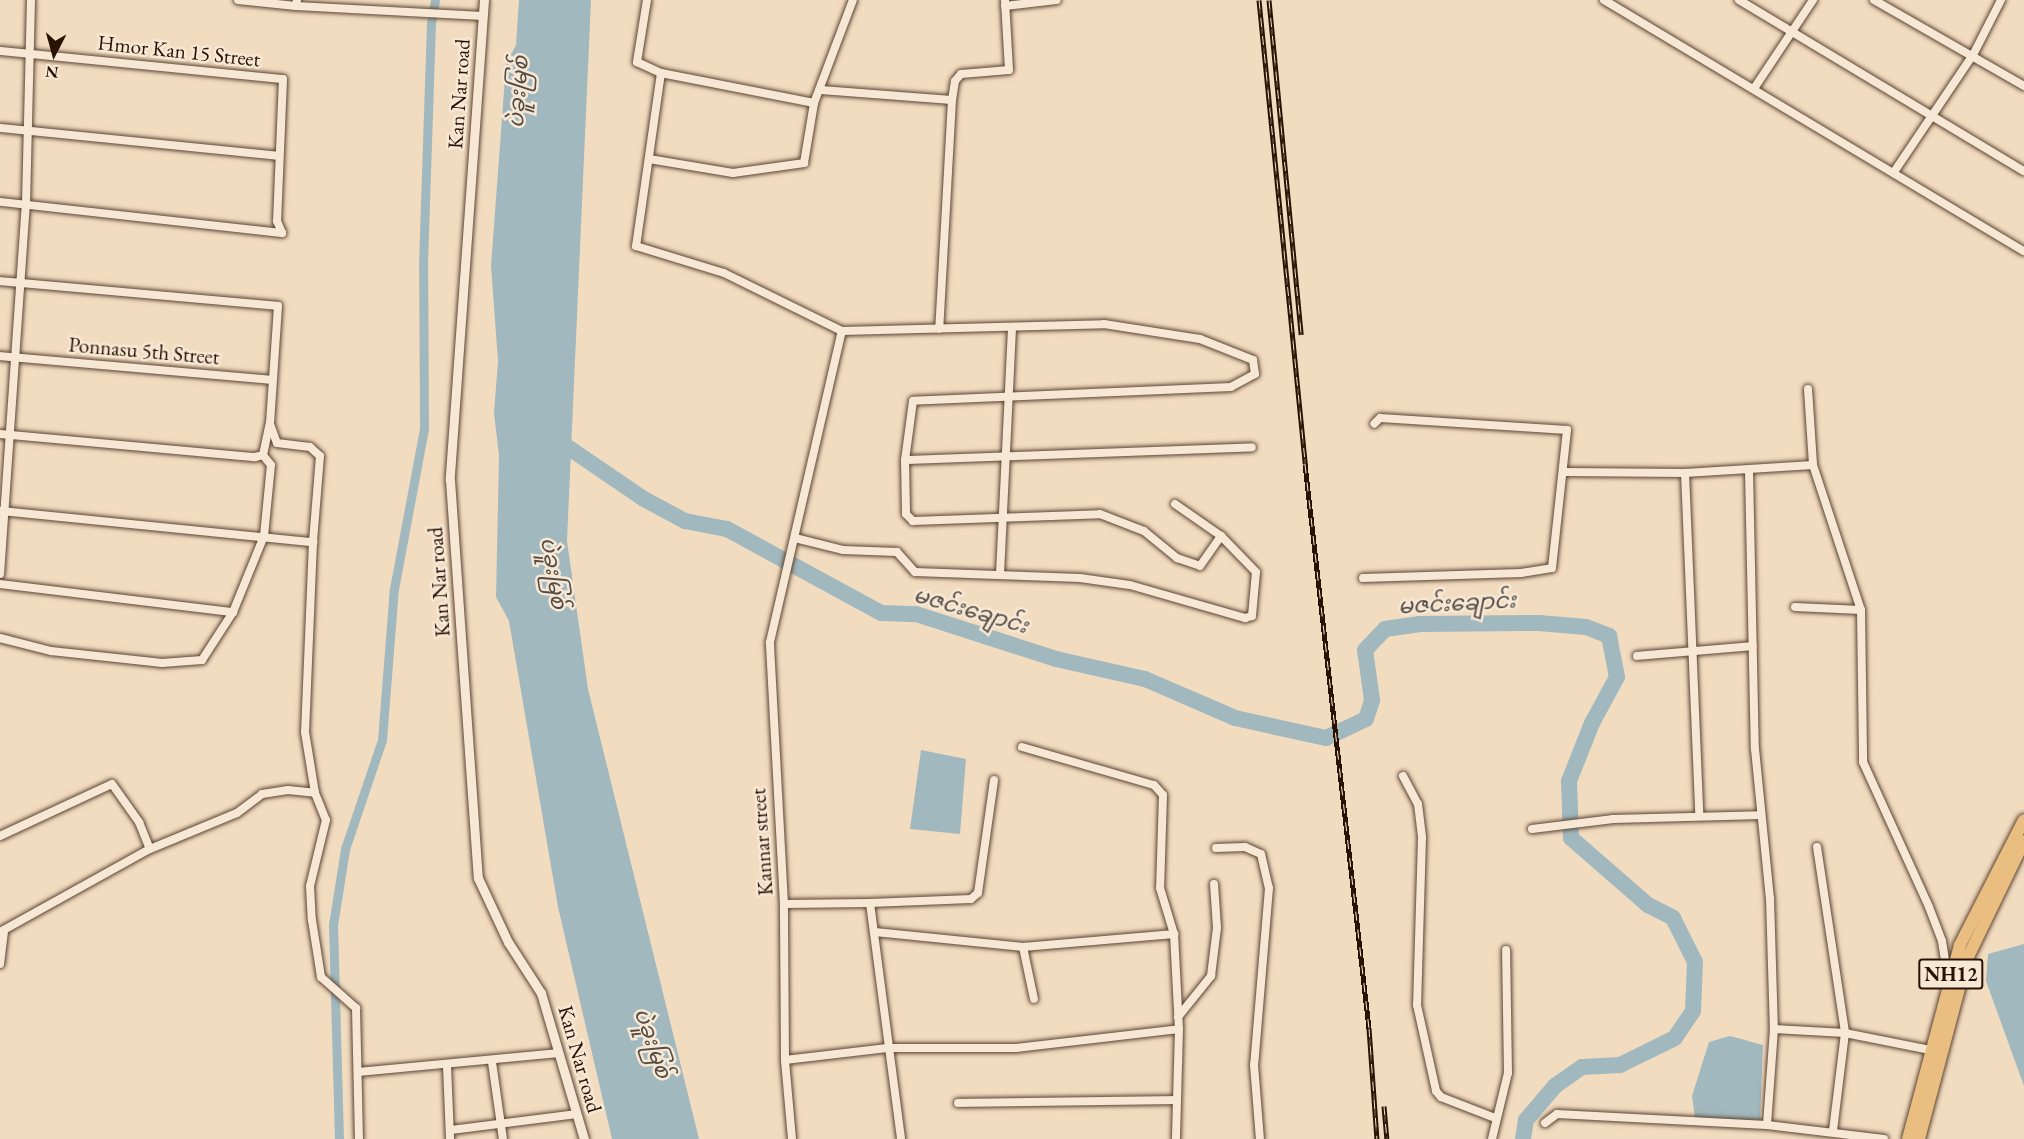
<!DOCTYPE html>
<meta charset="utf-8">
<style>
body{margin:0}
#map{position:relative;width:2024px;height:1139px;overflow:hidden;background:#f2dcc0;font-family:"EB Garamond","Noto Sans Myanmar",serif}
div>[style]{position:absolute}
[style*='--x']{left:calc(var(--x)*1px);top:calc(var(--y)*1px);width:calc(var(--w)*1px);rotate:calc(var(--a)*1deg)}
.water>*{inset:0;background:#a1b8be}
.canal>*{height:9px;margin:-4.5px;padding:0 4.5px;transform-origin:4.5px;border-radius:4.5px;background:#a1b8be}
.river>*{height:16px;margin:-8px;padding:0 8px;transform-origin:8px;border-radius:8px;background:#a1b8be}
.roads{filter:drop-shadow(0 0 2px #5b4432) drop-shadow(0 0 2px #5b4432)}
.minor>*{height:8px;margin:-4px;padding:0 4px;transform-origin:4px;border-radius:4px;background:#f7e8d6}
.tertiary>*{height:9px;margin:-4.5px;padding:0 4.5px;transform-origin:4.5px;border-radius:4.5px;background:#f7e8d6}
.trunk>*{height:12px;margin:-6px;padding:0 6px;transform-origin:6px;border-radius:6px;background:#e9be80}
.rail>*{height:5px;margin-top:-2.5px;transform-origin:0;background:repeating-linear-gradient(90deg,#f7e8d6 0 9px,#291203 0 18px);box-sizing:border-box;border-block:2px solid #291203}
span{translate:-50% -50%;white-space:nowrap;text-align:center;line-height:1.15;-webkit-text-stroke:5px #f7e8d6;paint-order:stroke}
.shield-label span{padding:2px 4px;background:#f7e8d6;border:2px solid;border-radius:4px;-webkit-text-stroke-width:0}
.shield-label{font-size:20px;color:#291203;font-weight:700}
.street-label{font-size:21px;color:#291203}
.water-label{font-size:22px;color:#534c44;font-style:italic}
.north{position:absolute;left:24px;top:24px;width:60px;height:60px;-webkit-text-stroke:4px #f7e8d6;paint-order:stroke;rotate:186deg;font-size:16px;font-weight:700;line-height:24px;text-align:center;color:#291203}
.north::after{content:'';display:block;margin:auto;width:21px;height:27px;background:#291203;clip-path:polygon(50% 0,100% 100%,50% 72%,0 100%)}
</style>
<div id="map">
<div class="water">
<div style="clip-path:polygon(519px 0,591px 0,567px 541px,588px 689px,699px 1139px,612px 1139px,558px 907px,509px 621px,496px 597px,499px 456px,494px 413px,498px 361px,491px 266px,506px 64px,516px 45px)"></div>
<div style="clip-path:polygon(921px 750px,966px 759px,960px 834px,910px 829px)"></div>
<div style="clip-path:polygon(2024px 944px,2024px 1086px,1986px 981px,1988px 954px)"></div>
<div style="clip-path:polygon(1730px 1036px,1763px 1045px,1760px 1121px,1695px 1118px,1692px 1096px,1709px 1042px)"></div>
</div>
<div class="canal">
<div style="--x:339;--y:1139;--w:214;--a:-91.6"></div>
<div style="--x:333;--y:925;--w:77;--a:-81"></div>
<div style="--x:345;--y:849;--w:115;--a:-71.3"></div>
<div style="--x:382;--y:740;--w:151;--a:-85.5"></div>
<div style="--x:394;--y:589;--w:163;--a:-79.4"></div>
<div style="--x:424;--y:429;--w:165;--a:-90.3"></div>
<div style="--x:423;--y:264;--w:241;--a:-88.1"></div>
<div style="--x:431;--y:23;--w:23;--a:-80"></div>
</div>
<div class="river">
<div style="--x:553;--y:437;--w:110;--a:34.3"></div>
<div style="--x:644;--y:499;--w:47;--a:28.2"></div>
<div style="--x:685;--y:521;--w:43;--a:10.8"></div>
<div style="--x:727;--y:529;--w:175;--a:28.6"></div>
<div style="--x:881;--y:613;--w:35;--a:2"></div>
<div style="--x:916;--y:614;--w:147;--a:17.8"></div>
<div style="--x:1056;--y:659;--w:91;--a:12.7"></div>
<div style="--x:1145;--y:679;--w:98;--a:23.4"></div>
<div style="--x:1235;--y:718;--w:93;--a:12.4"></div>
<div style="--x:1326;--y:738;--w:44;--a:-25.4"></div>
<div style="--x:1366;--y:719;--w:20;--a:-72"></div>
<div style="--x:1372;--y:700;--w:50;--a:-98"></div>
<div style="--x:1365;--y:650;--w:29;--a:-46"></div>
<div style="--x:1385;--y:629;--w:34;--a:-8"></div>
<div style="--x:1419;--y:624;--w:120;--a:-0.5"></div>
<div style="--x:1539;--y:623;--w:47;--a:4.9"></div>
<div style="--x:1586;--y:627;--w:25;--a:21"></div>
<div style="--x:1609;--y:636;--w:42;--a:79"></div>
<div style="--x:1617;--y:677;--w:52;--a:118.5"></div>
<div style="--x:1592;--y:723;--w:62;--a:111.6"></div>
<div style="--x:1569;--y:781;--w:57;--a:88"></div>
<div style="--x:1571;--y:838;--w:102;--a:41"></div>
<div style="--x:1648;--y:905;--w:28;--a:27"></div>
<div style="--x:1673;--y:918;--w:49;--a:63.4"></div>
<div style="--x:1695;--y:962;--w:49;--a:92.3"></div>
<div style="--x:1693;--y:1011;--w:32;--a:124"></div>
<div style="--x:1675;--y:1038;--w:61;--a:153.9"></div>
<div style="--x:1620;--y:1065;--w:38;--a:177"></div>
<div style="--x:1582;--y:1067;--w:33;--a:145"></div>
<div style="--x:1555;--y:1086;--w:45;--a:130.5"></div>
<div style="--x:1526;--y:1120;--w:19;--a:99"></div>
</div>
<div class="roads">
<div class="minor">
<div style="--x:238;--y:0;--w:58;--a:5.9"></div>
<div style="--x:296;--y:6;--w:6;--a:-81"></div>
<div style="--x:647;--y:0;--w:63;--a:99.2"></div>
<div style="--x:637;--y:62;--w:26;--a:25"></div>
<div style="--x:661;--y:73;--w:156;--a:11.1"></div>
<div style="--x:1604;--y:0;--w:489;--a:30.9"></div>
<div style="--x:1739;--y:0;--w:332;--a:31"></div>
<div style="--x:1874;--y:0;--w:173;--a:29.8"></div>
<div style="--x:296;--y:6;--w:187;--a:3.1"></div>
<div style="--x:1005;--y:6;--w:52;--a:-6.6"></div>
<div style="--x:0;--y:51;--w:284;--a:5.7"></div>
<div style="--x:283;--y:79;--w:142;--a:92.4"></div>
<div style="--x:277;--y:221;--w:13;--a:67"></div>
<div style="--x:282;--y:233;--w:284;--a:-173.7"></div>
<div style="--x:661;--y:73;--w:175;--a:98.2"></div>
<div style="--x:636;--y:246;--w:92;--a:17.1"></div>
<div style="--x:724;--y:273;--w:131;--a:26.2"></div>
<div style="--x:1755;--y:87;--w:105;--a:-56.3"></div>
<div style="--x:821;--y:90;--w:131;--a:4.4"></div>
<div style="--x:952;--y:100;--w:229;--a:93.2"></div>
<div style="--x:952;--y:100;--w:19;--a:-81"></div>
<div style="--x:955;--y:81;--w:9;--a:-49"></div>
<div style="--x:961;--y:74;--w:48;--a:-4.8"></div>
<div style="--x:1009;--y:70;--w:70;--a:-93.3"></div>
<div style="--x:0;--y:128;--w:280;--a:5.7"></div>
<div style="--x:649;--y:159;--w:85;--a:9.5"></div>
<div style="--x:733;--y:173;--w:72;--a:-8"></div>
<div style="--x:804;--y:163;--w:61;--a:-80.5"></div>
<div style="--x:814;--y:103;--w:110;--a:-69.3"></div>
<div style="--x:1894;--y:172;--w:141;--a:-56"></div>
<div style="--x:1973;--y:55;--w:62;--a:-63"></div>
<div style="--x:0;--y:281;--w:279;--a:5.1"></div>
<div style="--x:278;--y:306;--w:118;--a:93.9"></div>
<div style="--x:270;--y:424;--w:20;--a:70"></div>
<div style="--x:277;--y:443;--w:33;--a:7"></div>
<div style="--x:310;--y:447;--w:13;--a:42"></div>
<div style="--x:320;--y:456;--w:86;--a:94.7"></div>
<div style="--x:0;--y:356;--w:273;--a:5"></div>
<div style="--x:1808;--y:389;--w:76;--a:86.2"></div>
<div style="--x:0;--y:434;--w:256;--a:5.2"></div>
<div style="--x:255;--y:457;--w:8;--a:-14"></div>
<div style="--x:263;--y:455;--w:30;--a:-78"></div>
<div style="--x:905;--y:460;--w:347;--a:-2.1"></div>
<div style="--x:1749;--y:471;--w:278;--a:88.8"></div>
<div style="--x:1755;--y:749;--w:150;--a:84.3"></div>
<div style="--x:1770;--y:898;--w:131;--a:88.3"></div>
<div style="--x:1774;--y:1029;--w:96;--a:94.2"></div>
<div style="--x:1564;--y:472;--w:121;--a:0.5"></div>
<div style="--x:1685;--y:473;--w:128;--a:-3.6"></div>
<div style="--x:1813;--y:465;--w:153;--a:71.7"></div>
<div style="--x:1861;--y:610;--w:152;--a:89.2"></div>
<div style="--x:1863;--y:762;--w:159;--a:65.5"></div>
<div style="--x:1929;--y:907;--w:36;--a:69"></div>
<div style="--x:1942;--y:941;--w:37;--a:81"></div>
<div style="--x:1685;--y:473;--w:341;--a:87.6"></div>
<div style="--x:0;--y:511;--w:315;--a:5.7"></div>
<div style="--x:313;--y:542;--w:190;--a:92.4"></div>
<div style="--x:305;--y:732;--w:62;--a:80.7"></div>
<div style="--x:315;--y:793;--w:29;--a:68"></div>
<div style="--x:326;--y:820;--w:68;--a:103.6"></div>
<div style="--x:310;--y:886;--w:34;--a:87"></div>
<div style="--x:312;--y:920;--w:58;--a:81"></div>
<div style="--x:321;--y:977;--w:47;--a:41.5"></div>
<div style="--x:356;--y:1008;--w:131;--a:88.7"></div>
<div style="--x:795;--y:538;--w:49;--a:14"></div>
<div style="--x:843;--y:550;--w:54;--a:2.1"></div>
<div style="--x:897;--y:552;--w:27;--a:48"></div>
<div style="--x:915;--y:572;--w:165;--a:2.1"></div>
<div style="--x:1080;--y:578;--w:50;--a:8"></div>
<div style="--x:1130;--y:585;--w:120;--a:16"></div>
<div style="--x:1245;--y:618;--w:7;--a:-16"></div>
<div style="--x:1252;--y:616;--w:44;--a:-84.8"></div>
<div style="--x:1256;--y:572;--w:50;--a:-134.2"></div>
<div style="--x:1221;--y:536;--w:56;--a:-145.2"></div>
<div style="--x:0;--y:574;--w:371;--a:-86"></div>
<div style="--x:26;--y:204;--w:204;--a:-88.6"></div>
<div style="--x:1000;--y:574;--w:247;--a:-87.2"></div>
<div style="--x:1363;--y:578;--w:158;--a:-1.8"></div>
<div style="--x:1521;--y:573;--w:31;--a:-9"></div>
<div style="--x:1552;--y:568;--w:139;--a:-83.8"></div>
<div style="--x:1567;--y:430;--w:187;--a:-176.3"></div>
<div style="--x:1380;--y:418;--w:8;--a:135"></div>
<div style="--x:0;--y:584;--w:235;--a:6.9"></div>
<div style="--x:1795;--y:607;--w:66;--a:2.6"></div>
<div style="--x:0;--y:638;--w:53;--a:14.3"></div>
<div style="--x:51;--y:651;--w:112;--a:6.2"></div>
<div style="--x:162;--y:663;--w:40;--a:-4.3"></div>
<div style="--x:202;--y:660;--w:57;--a:-57.1"></div>
<div style="--x:233;--y:612;--w:82;--a:-67.8"></div>
<div style="--x:264;--y:536;--w:71;--a:-84.4"></div>
<div style="--x:271;--y:465;--w:13;--a:-129"></div>
<div style="--x:1637;--y:656;--w:116;--a:-4.9"></div>
<div style="--x:1022;--y:747;--w:137;--a:16.1"></div>
<div style="--x:1154;--y:785;--w:13;--a:48"></div>
<div style="--x:1163;--y:795;--w:93;--a:91.8"></div>
<div style="--x:1160;--y:888;--w:48;--a:73.1"></div>
<div style="--x:1174;--y:934;--w:95;--a:87"></div>
<div style="--x:1179;--y:1029;--w:110;--a:91.6"></div>
<div style="--x:1403;--y:776;--w:32;--a:62"></div>
<div style="--x:1418;--y:804;--w:34;--a:83"></div>
<div style="--x:1422;--y:838;--w:167;--a:91.7"></div>
<div style="--x:1417;--y:1005;--w:88;--a:77.5"></div>
<div style="--x:1436;--y:1091;--w:8;--a:50"></div>
<div style="--x:1441;--y:1097;--w:58;--a:21.3"></div>
<div style="--x:1532;--y:829;--w:82;--a:-7"></div>
<div style="--x:1613;--y:819;--w:148;--a:-1.5"></div>
<div style="--x:0;--y:836;--w:123;--a:-24.9"></div>
<div style="--x:112;--y:784;--w:47;--a:54.6"></div>
<div style="--x:139;--y:822;--w:29;--a:68"></div>
<div style="--x:1817;--y:847;--w:188;--a:81.4"></div>
<div style="--x:1845;--y:1033;--w:99;--a:97"></div>
<div style="--x:1216;--y:848;--w:29;--a:-2"></div>
<div style="--x:1245;--y:847;--w:17;--a:24"></div>
<div style="--x:1261;--y:854;--w:35;--a:77"></div>
<div style="--x:1269;--y:888;--w:178;--a:94.8"></div>
<div style="--x:1254;--y:1065;--w:74;--a:85.4"></div>
<div style="--x:870;--y:903;--w:101;--a:-2.3"></div>
<div style="--x:971;--y:899;--w:9;--a:-41"></div>
<div style="--x:978;--y:893;--w:114;--a:-81.9"></div>
<div style="--x:784;--y:904;--w:86;--a:-0.7"></div>
<div style="--x:870;--y:903;--w:238;--a:82.5"></div>
<div style="--x:0;--y:932;--w:171;--a:-29"></div>
<div style="--x:150;--y:849;--w:94;--a:-22.5"></div>
<div style="--x:237;--y:813;--w:31;--a:-37"></div>
<div style="--x:262;--y:794;--w:26;--a:-9"></div>
<div style="--x:288;--y:790;--w:27;--a:6"></div>
<div style="--x:875;--y:932;--w:149;--a:5.8"></div>
<div style="--x:1023;--y:947;--w:152;--a:-4.9"></div>
<div style="--x:1023;--y:947;--w:53;--a:78.1"></div>
<div style="--x:0;--y:964;--w:32;--a:-83"></div>
<div style="--x:1178;--y:1017;--w:53;--a:-51.2"></div>
<div style="--x:1211;--y:976;--w:48;--a:-82.9"></div>
<div style="--x:1217;--y:928;--w:44;--a:-93.9"></div>
<div style="--x:1774;--y:1029;--w:71;--a:3.2"></div>
<div style="--x:1845;--y:1033;--w:92;--a:11.3"></div>
<div style="--x:785;--y:1060;--w:103;--a:-6.7"></div>
<div style="--x:887;--y:1048;--w:129;--a:0"></div>
<div style="--x:1016;--y:1048;--w:164;--a:-6.6"></div>
<div style="--x:492;--y:1062;--w:78;--a:81.9"></div>
<div style="--x:447;--y:1066;--w:73;--a:87.6"></div>
<div style="--x:358;--y:1072;--w:202;--a:-5.4"></div>
<div style="--x:958;--y:1103;--w:217;--a:-0.8"></div>
<div style="--x:1545;--y:1123;--w:15;--a:-37"></div>
<div style="--x:1557;--y:1114;--w:210;--a:3"></div>
<div style="--x:1767;--y:1125;--w:118;--a:6.8"></div>
<div style="--x:451;--y:1130;--w:127;--a:-7.2"></div>
<div style="--x:792;--y:1139;--w:79;--a:-95.1"></div>
<div style="--x:785;--y:1060;--w:156;--a:-90.4"></div>
<div style="--x:784;--y:904;--w:262;--a:-93.1"></div>
<div style="--x:770;--y:642;--w:319;--a:-77"></div>
<div style="--x:842;--y:331;--w:262;--a:-1.5"></div>
<div style="--x:1104;--y:324;--w:97;--a:8.9"></div>
<div style="--x:1200;--y:339;--w:57;--a:21.6"></div>
<div style="--x:1253;--y:360;--w:14;--a:82"></div>
<div style="--x:1255;--y:374;--w:27;--a:152"></div>
<div style="--x:1231;--y:387;--w:318;--a:177.5"></div>
<div style="--x:913;--y:401;--w:60;--a:97.7"></div>
<div style="--x:905;--y:460;--w:54;--a:88.9"></div>
<div style="--x:906;--y:514;--w:10;--a:45"></div>
<div style="--x:913;--y:521;--w:187;--a:-2.1"></div>
<div style="--x:1100;--y:514;--w:47;--a:21.1"></div>
<div style="--x:1144;--y:531;--w:43;--a:39.3"></div>
<div style="--x:1177;--y:558;--w:24;--a:19"></div>
<div style="--x:1200;--y:566;--w:37;--a:-55"></div>
<div style="--x:1492;--y:1139;--w:68;--a:-76.4"></div>
<div style="--x:1508;--y:1073;--w:123;--a:-90.9"></div>
</div>
<div class="tertiary">
<div style="--x:484;--y:0;--w:481;--a:94.1"></div>
<div style="--x:450;--y:480;--w:399;--a:86"></div>
<div style="--x:478;--y:878;--w:71;--a:64.9"></div>
<div style="--x:508;--y:942;--w:61;--a:57.1"></div>
<div style="--x:541;--y:993;--w:152;--a:73.6"></div>
</div>
<div class="trunk">
<div style="--x:1908;--y:1139;--w:201;--a:-75"></div>
<div style="--x:1960;--y:945;--w:140;--a:-62.9"></div>
<div style="--x:1919;--y:1139;--w:186;--a:-75.1"></div>
<div style="--x:1967;--y:959;--w:131;--a:-64.2"></div>
</div>
</div>
<div class="rail">
<div style="--x:1259;--y:0;--w:466;--a:84.3"></div>
<div style="--x:1305;--y:464;--w:568;--a:83.53"></div>
<div style="--x:1369;--y:1028;--w:111;--a:85.9"></div>
<div style="--x:1269;--y:0;--w:336;--a:84.5"></div>
<div style="--x:1384;--y:1106;--w:33;--a:85"></div>
</div>
<div class="shield-label">
<span style="left:1951px;top:974px">NH12</span>
</div>
<div class="street-label">
<span style="left:179px;top:51px;rotate:6deg">Hmor Kan 15 Street</span>
<span style="left:459px;top:94px;rotate:-86deg">Kan Nar road</span>
<span style="left:144px;top:351px;rotate:5deg">Ponnasu 5th Street</span>
<span style="left:439px;top:582px;rotate:-94deg">Kan Nar road</span>
<span style="left:762px;top:842px;rotate:-94deg">Kannar street</span>
<span style="left:580px;top:1059px;rotate:74deg">Kan Nar road</span>
</div>
<div class="water-label">
<span style="left:518px;top:92px;rotate:-86deg">ပဲခူးမြစ်</span>
<span style="left:554px;top:573px;rotate:81deg">ပဲခူးမြစ်</span>
<span style="left:1457px;top:603px;rotate:-3deg">မဇင်းချောင်း</span>
<span style="left:971px;top:610px;rotate:16deg">မဇင်းချောင်း</span>
<span style="left:653px;top:1043px;rotate:71deg">ပဲခူးမြစ်</span>
</div>
<div class="north">N</div>
</div>
